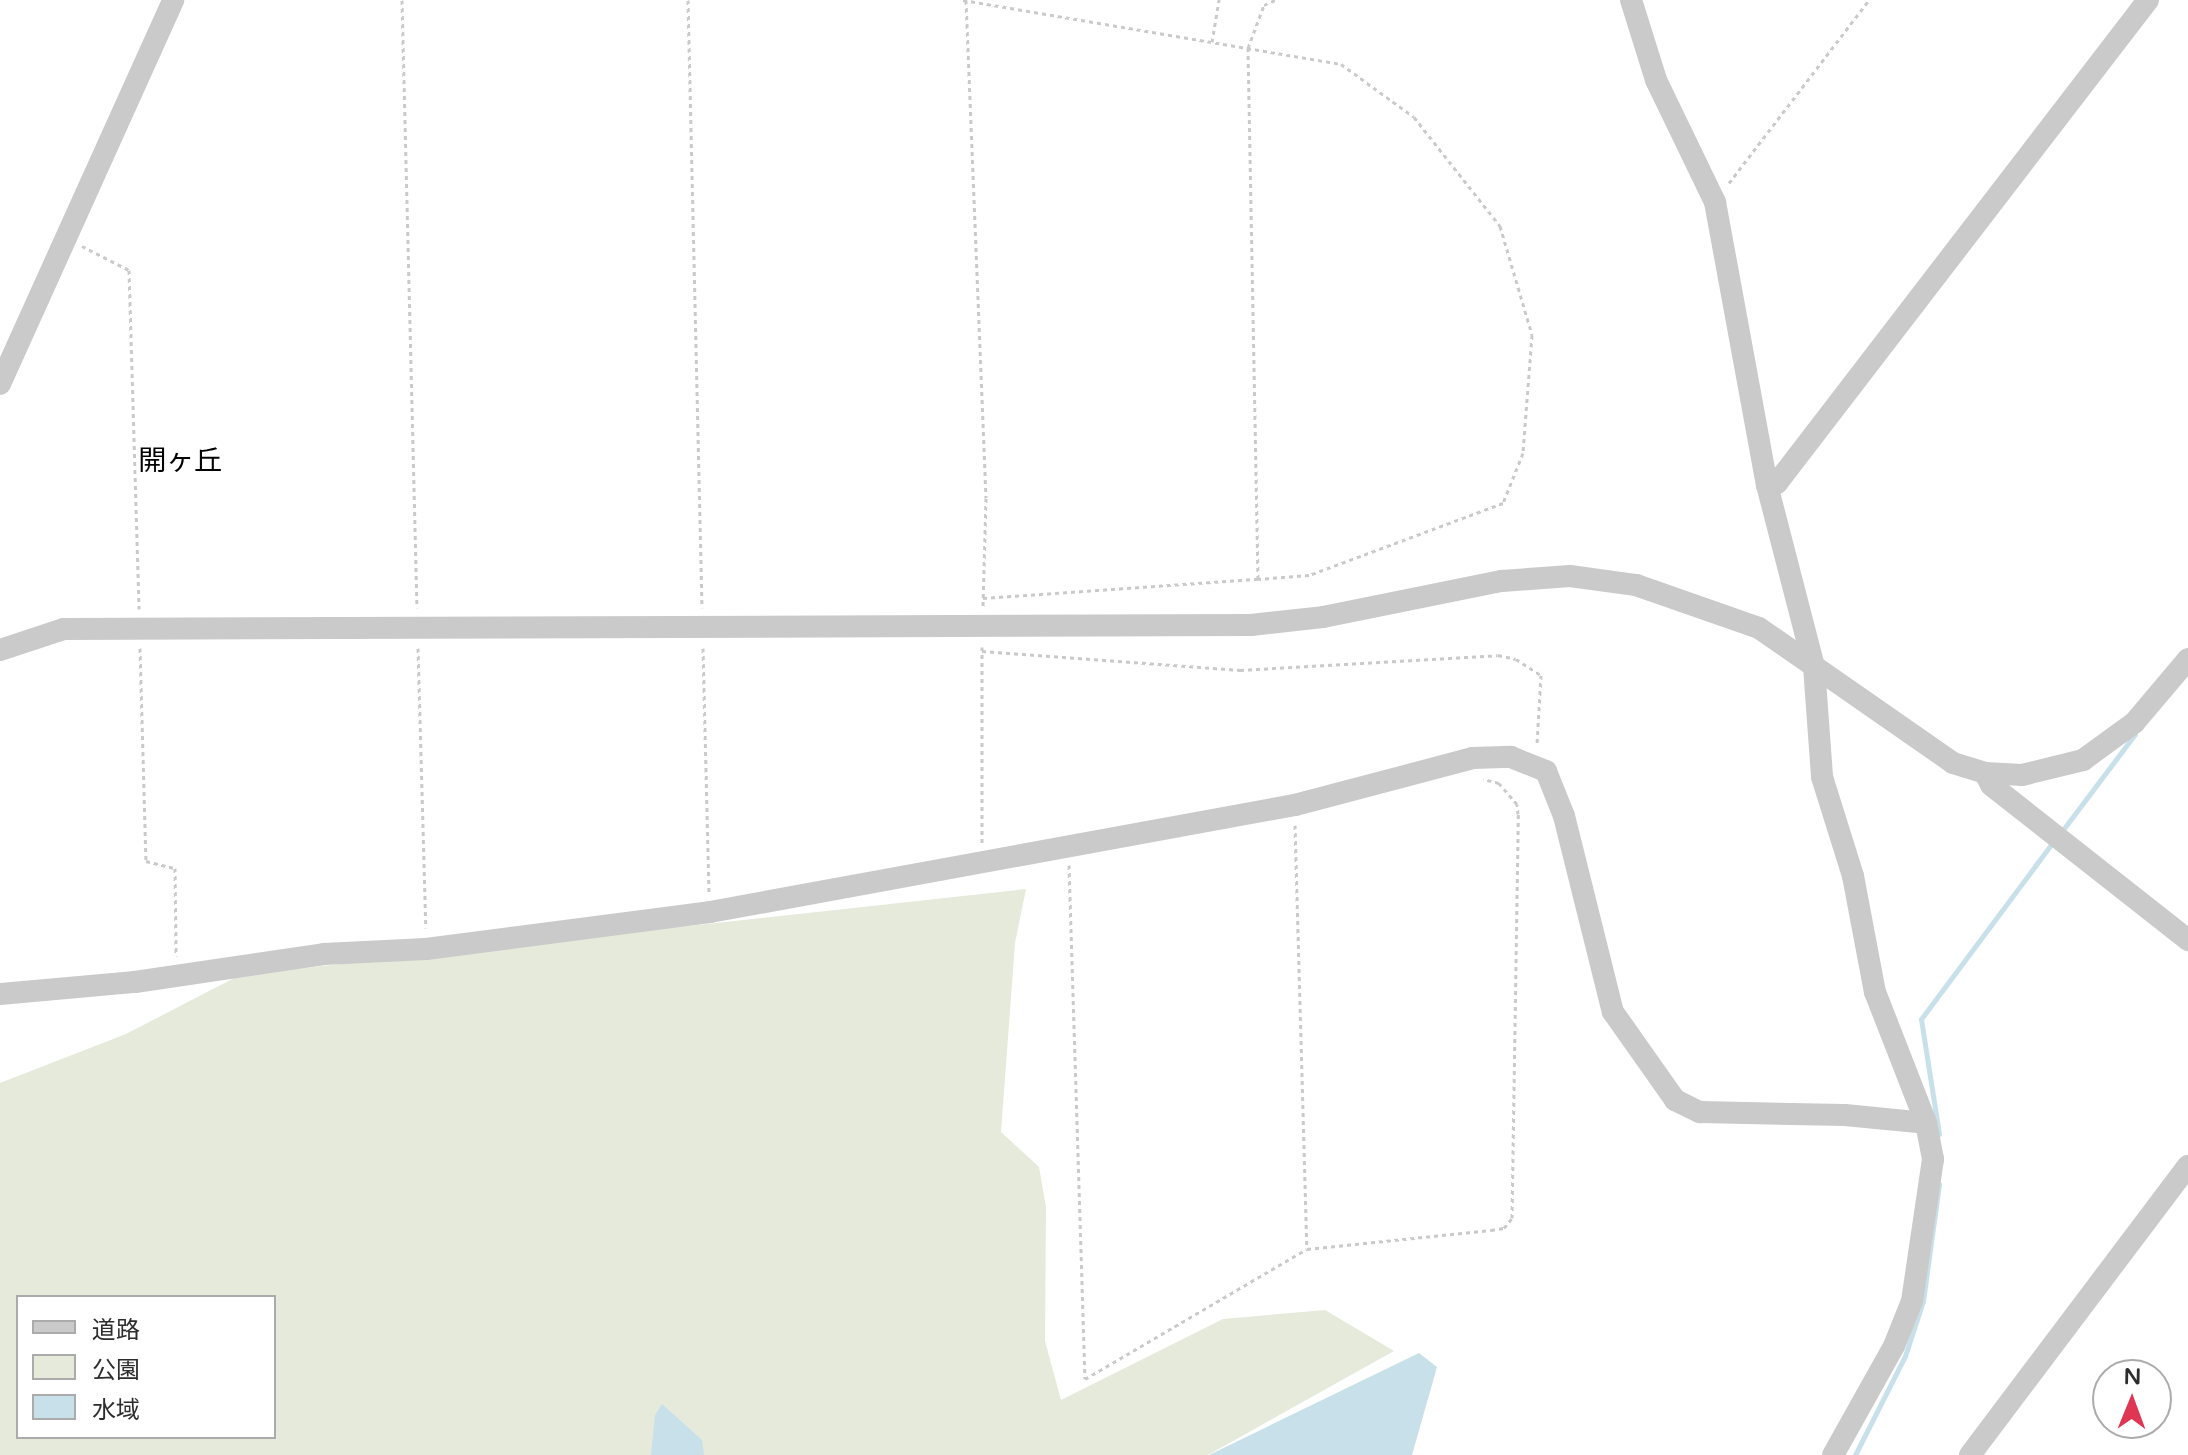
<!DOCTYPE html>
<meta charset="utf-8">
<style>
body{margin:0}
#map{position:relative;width:2188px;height:1455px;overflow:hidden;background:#fff;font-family:"Varela Round","Noto Sans JP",sans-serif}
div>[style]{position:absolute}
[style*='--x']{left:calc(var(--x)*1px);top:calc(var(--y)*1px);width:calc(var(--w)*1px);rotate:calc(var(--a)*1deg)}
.green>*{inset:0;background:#e5eadb}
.water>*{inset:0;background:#c8e0ea}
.stream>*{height:5px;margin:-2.5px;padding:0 2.5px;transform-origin:2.5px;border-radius:2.5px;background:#c8e0ea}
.path>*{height:3px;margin-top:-1.5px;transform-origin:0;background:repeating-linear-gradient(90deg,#cacaca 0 4px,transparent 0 8px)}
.minor>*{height:22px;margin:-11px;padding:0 11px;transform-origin:11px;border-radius:11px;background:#cacaca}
span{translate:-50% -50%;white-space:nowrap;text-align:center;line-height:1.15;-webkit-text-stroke:8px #fff;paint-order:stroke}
.neighbourhood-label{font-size:28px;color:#000}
.legend{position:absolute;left:16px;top:1295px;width:260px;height:144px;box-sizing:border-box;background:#fff;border:2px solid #ababab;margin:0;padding:10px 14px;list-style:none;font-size:24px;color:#2d2d2d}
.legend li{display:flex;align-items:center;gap:16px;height:40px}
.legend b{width:40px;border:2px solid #ababab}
.north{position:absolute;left:2092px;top:1359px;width:80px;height:80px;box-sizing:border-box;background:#fff;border:2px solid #ababab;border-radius:50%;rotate:1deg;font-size:22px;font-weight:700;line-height:32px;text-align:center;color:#2d2d2d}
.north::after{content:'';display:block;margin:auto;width:28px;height:36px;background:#de3653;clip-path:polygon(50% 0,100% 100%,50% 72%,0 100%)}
</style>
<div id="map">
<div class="green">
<div style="clip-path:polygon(evenodd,1026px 889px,1015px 943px,1001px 1132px,1039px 1167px,1046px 1207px,1045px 1341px,1061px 1400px,1223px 1319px,1325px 1310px,1394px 1351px,1208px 1455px,0 1455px,0 1083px,126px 1034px,240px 975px,1026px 889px,18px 1297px,274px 1297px,274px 1437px,18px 1437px,18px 1297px)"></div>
</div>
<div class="water">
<div style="clip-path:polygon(1419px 1353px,1437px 1367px,1412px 1455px,1209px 1455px)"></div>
<div style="clip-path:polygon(662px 1404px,702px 1440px,704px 1455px,651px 1455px,655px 1415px)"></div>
</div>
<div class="stream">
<div style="--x:2062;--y:831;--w:121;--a:-53"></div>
<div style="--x:1939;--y:1134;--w:116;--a:-98.9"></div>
<div style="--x:1921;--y:1019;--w:221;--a:-53.3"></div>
<div style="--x:1855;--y:1455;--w:111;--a:-63.2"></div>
<div style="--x:1905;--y:1356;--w:58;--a:-71.9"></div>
<div style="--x:1923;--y:1301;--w:118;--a:-82.2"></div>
</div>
<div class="path">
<div style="--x:402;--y:0;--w:608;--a:88.59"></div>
<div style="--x:688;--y:0;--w:608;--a:88.68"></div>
<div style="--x:963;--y:0;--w:383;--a:9.6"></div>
<div style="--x:1341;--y:64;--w:90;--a:36"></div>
<div style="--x:1414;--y:117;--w:139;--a:51.7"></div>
<div style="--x:1500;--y:226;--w:114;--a:73.6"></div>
<div style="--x:1532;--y:335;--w:118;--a:94.4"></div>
<div style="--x:1523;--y:453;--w:54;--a:111.8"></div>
<div style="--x:1503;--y:503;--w:207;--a:159.6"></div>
<div style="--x:1309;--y:575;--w:51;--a:175.5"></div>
<div style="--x:966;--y:0;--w:498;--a:87.7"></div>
<div style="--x:986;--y:498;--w:110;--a:91.6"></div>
<div style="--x:1212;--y:42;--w:43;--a:-80.5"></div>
<div style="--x:1729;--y:183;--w:230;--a:-52.6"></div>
<div style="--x:82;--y:246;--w:53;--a:27.1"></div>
<div style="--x:129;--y:270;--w:339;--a:88.3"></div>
<div style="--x:983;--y:598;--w:276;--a:-4"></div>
<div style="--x:1258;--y:579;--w:531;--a:-91.08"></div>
<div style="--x:1248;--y:48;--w:46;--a:-69.6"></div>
<div style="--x:1264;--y:5;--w:12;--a:-24"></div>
<div style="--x:982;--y:647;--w:197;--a:90"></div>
<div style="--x:140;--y:648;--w:213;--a:88.4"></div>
<div style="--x:146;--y:861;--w:30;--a:14"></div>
<div style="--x:175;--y:868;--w:88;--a:89.3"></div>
<div style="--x:418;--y:648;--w:280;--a:88.4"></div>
<div style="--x:703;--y:648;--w:244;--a:88.6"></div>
<div style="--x:982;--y:651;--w:259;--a:4.2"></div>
<div style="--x:1240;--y:670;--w:258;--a:-3.3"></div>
<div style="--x:1498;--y:655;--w:18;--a:13"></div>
<div style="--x:1516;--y:659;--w:30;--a:33"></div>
<div style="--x:1541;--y:675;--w:70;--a:93.3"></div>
<div style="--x:1295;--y:825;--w:424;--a:88.4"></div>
<div style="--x:1069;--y:865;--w:514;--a:88.22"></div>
<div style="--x:1085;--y:1379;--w:257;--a:-30.4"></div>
<div style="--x:1307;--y:1249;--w:185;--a:-5.9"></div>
<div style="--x:1491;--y:1230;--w:13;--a:-9"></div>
<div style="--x:1504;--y:1228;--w:13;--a:-51"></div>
<div style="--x:1512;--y:1218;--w:404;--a:-89.1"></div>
<div style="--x:1518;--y:814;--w:10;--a:-96"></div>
<div style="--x:1517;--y:804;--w:28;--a:-131"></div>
<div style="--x:1499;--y:783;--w:16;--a:-166"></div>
</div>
<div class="minor">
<div style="--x:1631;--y:0;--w:84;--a:72.6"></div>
<div style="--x:1656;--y:80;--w:136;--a:64.2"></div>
<div style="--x:1715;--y:202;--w:288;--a:79.6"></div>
<div style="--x:1767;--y:485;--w:188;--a:75.5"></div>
<div style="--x:1814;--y:667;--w:110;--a:85.8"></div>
<div style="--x:1822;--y:777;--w:104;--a:72.6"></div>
<div style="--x:1853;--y:876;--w:118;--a:79.3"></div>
<div style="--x:1875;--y:992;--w:141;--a:68.7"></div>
<div style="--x:1926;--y:1123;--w:37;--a:79"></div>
<div style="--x:1933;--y:1159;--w:144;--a:98.4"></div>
<div style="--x:1912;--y:1301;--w:48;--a:111.8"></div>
<div style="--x:1894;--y:1346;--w:125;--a:119.2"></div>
<div style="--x:0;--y:384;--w:421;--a:-65.7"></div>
<div style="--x:1767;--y:485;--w:10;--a:-11"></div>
<div style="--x:1777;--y:483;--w:609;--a:-52.47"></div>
<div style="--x:0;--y:650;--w:67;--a:-18.2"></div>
<div style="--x:64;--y:629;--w:1187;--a:-0.19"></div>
<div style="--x:1251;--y:625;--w:72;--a:-6.3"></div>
<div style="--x:1323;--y:617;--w:183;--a:-11.4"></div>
<div style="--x:1502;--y:581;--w:68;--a:-4.2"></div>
<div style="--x:1570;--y:576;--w:67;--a:7.8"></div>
<div style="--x:1636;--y:585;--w:130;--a:19.3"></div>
<div style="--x:1759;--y:628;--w:236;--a:34.8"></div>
<div style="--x:1953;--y:763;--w:34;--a:17"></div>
<div style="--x:1985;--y:773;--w:37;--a:3"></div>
<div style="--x:2022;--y:775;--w:63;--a:-13.8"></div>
<div style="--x:2083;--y:760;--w:63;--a:-36"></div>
<div style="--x:2134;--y:723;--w:84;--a:-49.8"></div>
<div style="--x:1985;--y:773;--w:13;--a:63"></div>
<div style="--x:1991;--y:785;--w:251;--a:38.2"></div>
<div style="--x:0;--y:994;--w:136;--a:-5.1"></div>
<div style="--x:135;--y:982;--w:191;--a:-8.4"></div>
<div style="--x:324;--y:954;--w:102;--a:-2.8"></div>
<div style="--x:426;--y:949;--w:286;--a:-7.4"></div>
<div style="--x:710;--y:912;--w:595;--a:-10.37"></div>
<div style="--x:1295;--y:805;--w:184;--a:-14.8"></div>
<div style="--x:1473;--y:758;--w:38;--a:-2"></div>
<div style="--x:1511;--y:757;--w:38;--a:22"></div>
<div style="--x:1546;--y:771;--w:48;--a:68.2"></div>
<div style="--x:1564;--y:816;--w:202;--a:76"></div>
<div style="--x:1613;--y:1012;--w:108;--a:54.8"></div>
<div style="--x:1675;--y:1100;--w:28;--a:26"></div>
<div style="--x:1700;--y:1112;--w:145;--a:1.2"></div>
<div style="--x:1845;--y:1115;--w:81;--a:5.6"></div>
<div style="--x:1970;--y:1455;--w:362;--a:-53"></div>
</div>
<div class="neighbourhood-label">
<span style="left:180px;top:461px">開ヶ丘</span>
</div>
<ul class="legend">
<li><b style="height:10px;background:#cacaca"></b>道路</li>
<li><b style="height:22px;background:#e5eadb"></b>公園</li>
<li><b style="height:22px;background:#c8e0ea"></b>水域</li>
</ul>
<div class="north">N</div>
</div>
